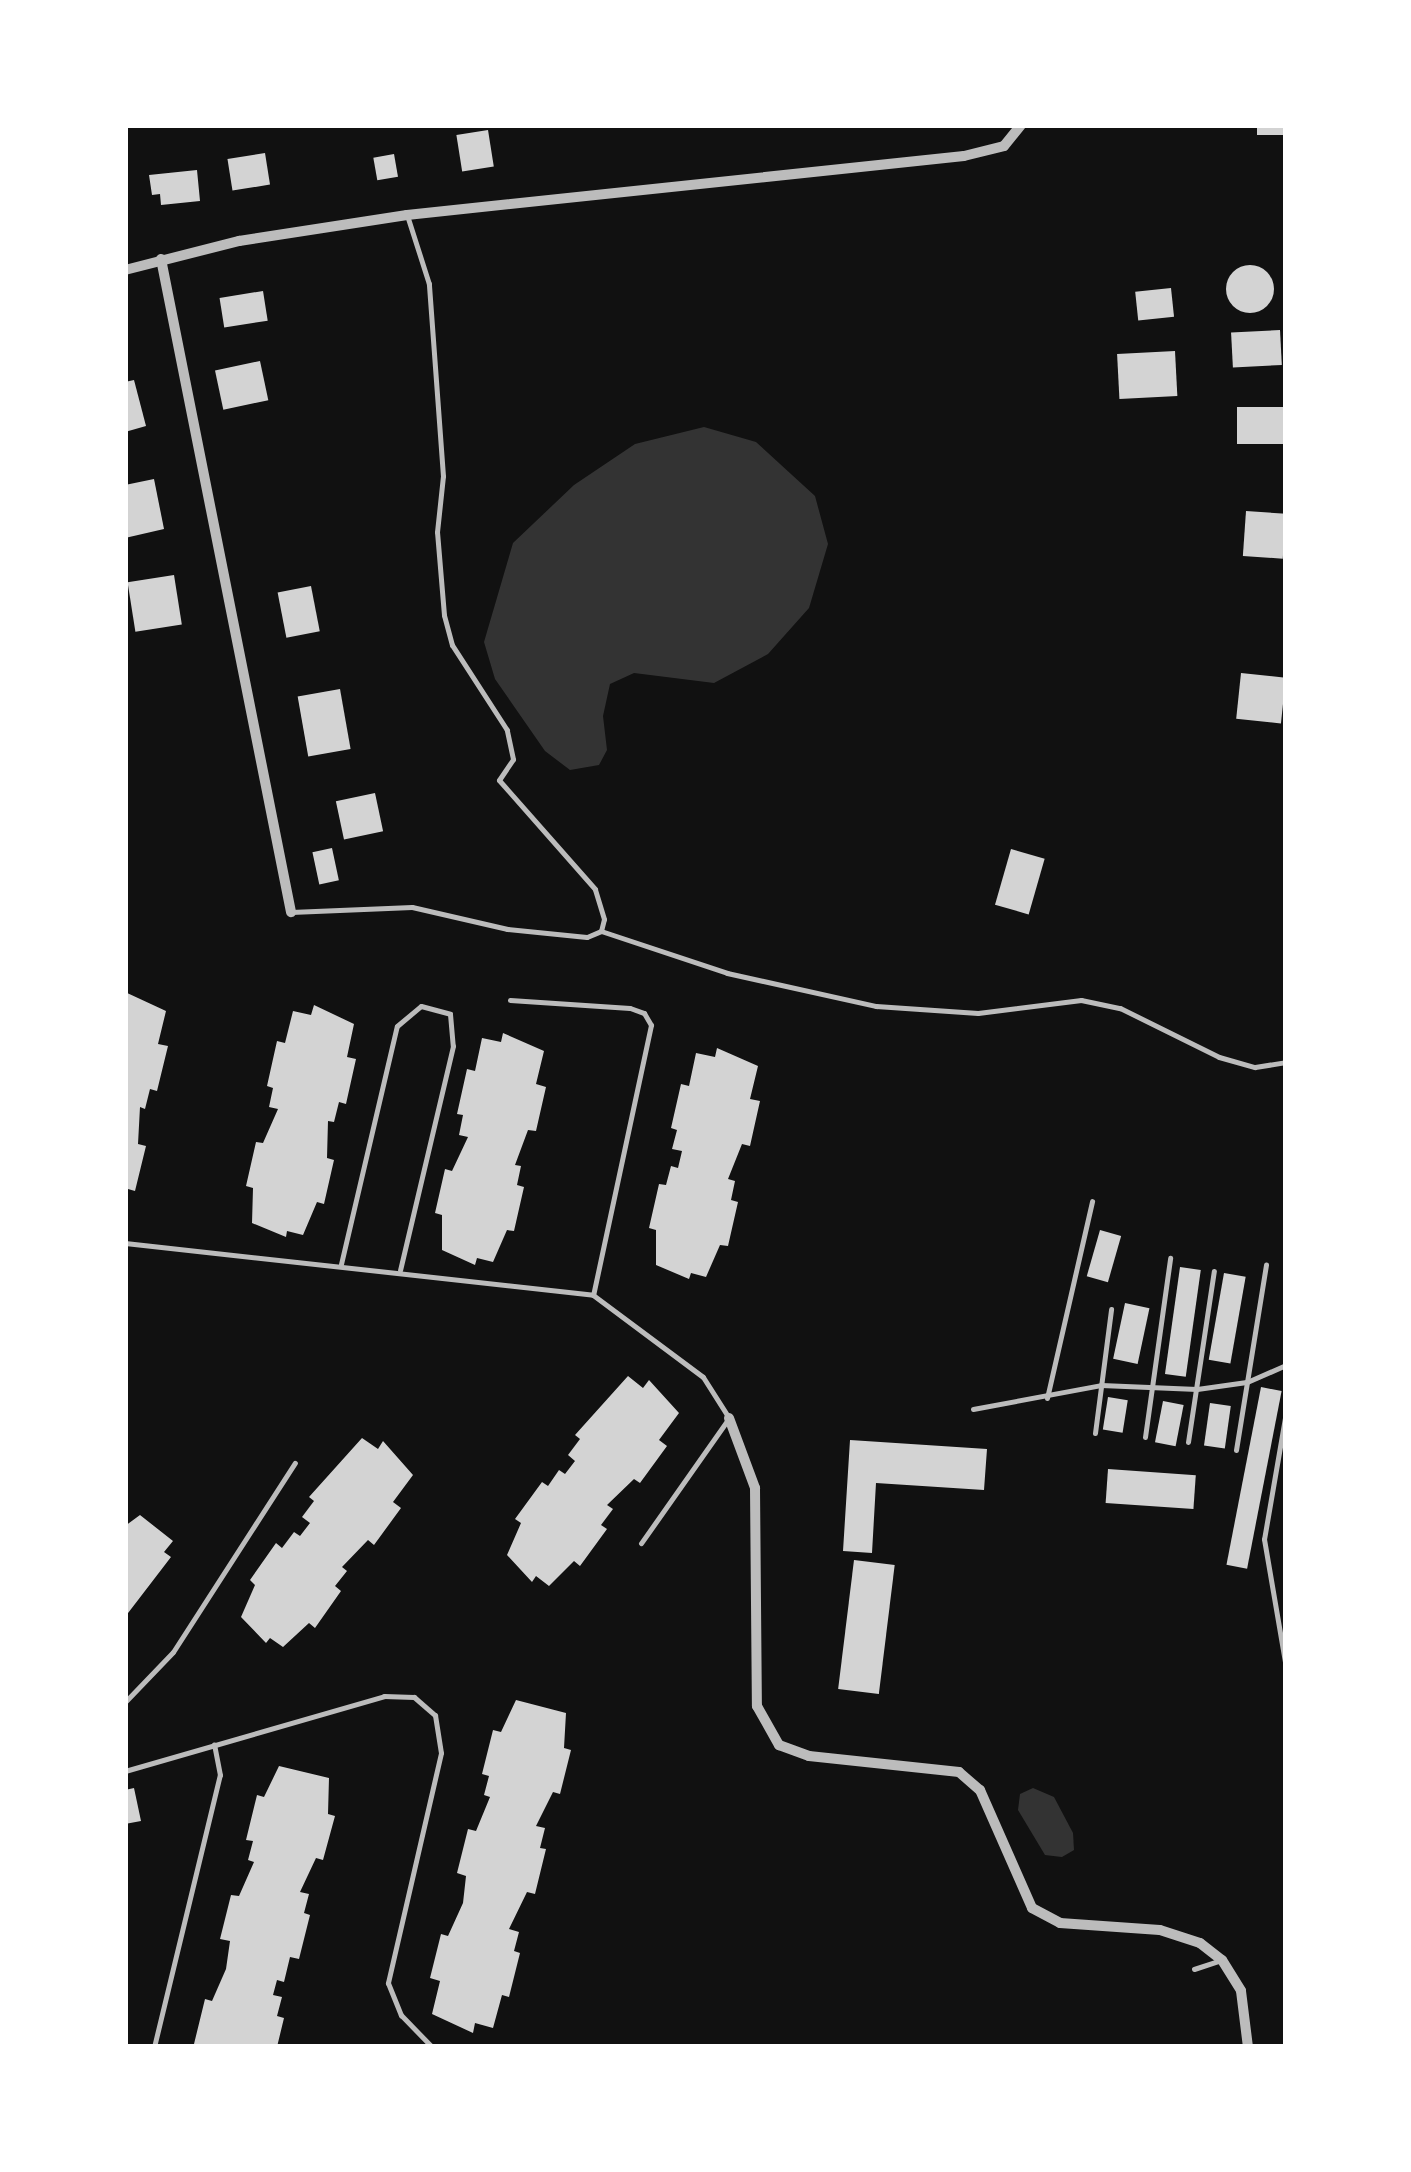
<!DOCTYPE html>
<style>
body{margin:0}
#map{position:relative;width:1411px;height:2172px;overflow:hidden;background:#111;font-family:Mulish,sans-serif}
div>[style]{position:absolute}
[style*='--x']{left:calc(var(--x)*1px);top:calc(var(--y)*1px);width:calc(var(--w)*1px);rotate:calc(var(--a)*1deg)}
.water>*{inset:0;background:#333}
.building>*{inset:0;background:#d3d3d3;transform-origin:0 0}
.round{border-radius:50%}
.service>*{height:5px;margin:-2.5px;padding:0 2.5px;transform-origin:2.5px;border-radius:2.5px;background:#bcbcbc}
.minor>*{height:10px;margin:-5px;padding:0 5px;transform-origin:5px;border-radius:5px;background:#bcbcbc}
span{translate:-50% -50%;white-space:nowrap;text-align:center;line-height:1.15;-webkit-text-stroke:10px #fff;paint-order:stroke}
.frame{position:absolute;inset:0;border:128px solid #fff;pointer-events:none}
</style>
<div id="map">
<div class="water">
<div style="clip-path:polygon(704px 427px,756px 442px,815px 496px,828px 544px,809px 608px,768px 654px,714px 683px,634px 673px,610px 684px,603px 716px,607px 750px,599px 765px,570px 770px,545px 751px,495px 679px,484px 642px,513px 543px,574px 485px,635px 444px)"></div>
<div style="clip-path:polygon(1033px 1788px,1054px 1797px,1073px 1833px,1074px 1850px,1062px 1857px,1045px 1855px,1018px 1810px,1020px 1794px)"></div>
</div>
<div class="building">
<div style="left:1257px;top:125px;width:29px;height:10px"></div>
<div style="left:488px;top:130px;width:37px;height:32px;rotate:81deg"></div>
<div style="left:265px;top:153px;width:32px;height:38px;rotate:81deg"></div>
<div style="left:394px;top:154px;width:23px;height:21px;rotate:80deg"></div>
<div style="clip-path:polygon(197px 170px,200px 201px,161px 205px,160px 194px,152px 195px,149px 175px)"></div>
<div class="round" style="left:1226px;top:265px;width:48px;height:48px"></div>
<div style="left:1171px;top:288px;width:29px;height:36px;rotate:84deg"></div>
<div style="left:263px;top:291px;width:30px;height:44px;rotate:81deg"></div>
<div style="left:1280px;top:330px;width:35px;height:49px;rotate:87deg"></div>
<div style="left:1175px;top:351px;width:45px;height:58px;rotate:87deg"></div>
<div style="left:260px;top:361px;width:40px;height:46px;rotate:78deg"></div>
<div style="clip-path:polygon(134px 380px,146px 426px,125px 432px,125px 382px)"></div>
<div style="left:1286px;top:407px;width:37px;height:49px;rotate:90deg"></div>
<div style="clip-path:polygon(154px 479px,164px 529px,125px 538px,125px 485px)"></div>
<div style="left:1246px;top:511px;width:40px;height:45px;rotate:4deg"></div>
<div style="left:174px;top:575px;width:50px;height:47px;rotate:81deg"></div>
<div style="left:311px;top:586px;width:46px;height:34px;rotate:79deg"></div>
<div style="left:1241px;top:673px;width:45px;height:46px;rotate:6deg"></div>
<div style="left:340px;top:689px;width:61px;height:43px;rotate:80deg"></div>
<div style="left:375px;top:793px;width:39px;height:40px;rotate:78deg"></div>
<div style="left:332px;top:848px;width:33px;height:20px;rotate:78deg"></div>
<div style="left:1011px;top:849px;width:35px;height:58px;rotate:16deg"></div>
<div style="clip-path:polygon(125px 992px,166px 1011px,158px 1044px,168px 1046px,157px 1091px,150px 1089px,145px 1109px,140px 1107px,138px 1144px,146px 1146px,135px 1191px,128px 1189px,127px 1196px)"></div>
<div style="clip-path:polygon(314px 1005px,354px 1024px,347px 1057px,356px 1059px,346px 1104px,339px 1102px,334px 1122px,328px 1121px,327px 1158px,334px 1160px,324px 1204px,317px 1202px,303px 1235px,287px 1231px,286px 1237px,252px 1223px,253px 1188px,246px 1186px,256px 1142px,263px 1143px,278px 1109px,269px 1107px,273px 1088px,267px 1086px,277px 1041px,285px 1043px,293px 1011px,311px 1015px)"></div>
<div style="clip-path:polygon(503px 1033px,544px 1051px,536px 1084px,546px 1087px,536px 1131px,528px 1130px,515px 1165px,521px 1166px,517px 1185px,524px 1187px,514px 1231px,507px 1230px,493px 1262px,477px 1258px,475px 1265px,442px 1250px,442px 1215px,435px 1213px,445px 1169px,452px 1171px,468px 1137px,459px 1135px,463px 1115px,457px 1114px,467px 1069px,475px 1071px,482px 1038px,501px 1042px)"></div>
<div style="clip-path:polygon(717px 1048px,758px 1066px,750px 1099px,760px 1101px,750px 1146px,742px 1144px,728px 1179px,735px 1181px,731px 1200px,738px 1202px,728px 1246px,720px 1245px,706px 1277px,691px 1273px,689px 1279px,656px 1265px,656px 1230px,649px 1228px,659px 1184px,666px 1185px,671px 1166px,678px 1168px,682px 1151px,672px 1149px,677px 1130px,671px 1128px,681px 1084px,689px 1086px,696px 1053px,715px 1057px)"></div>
<div style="left:1100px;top:1230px;width:22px;height:48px;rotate:16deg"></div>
<div style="left:1180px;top:1267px;width:21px;height:108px;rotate:8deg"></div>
<div style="left:1224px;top:1273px;width:22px;height:88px;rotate:10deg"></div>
<div style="left:1125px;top:1303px;width:25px;height:57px;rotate:12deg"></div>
<div style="clip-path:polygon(628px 1376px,643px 1388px,649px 1380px,679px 1413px,659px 1440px,667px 1446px,640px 1483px,634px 1479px,607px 1505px,613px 1509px,601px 1525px,607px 1529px,580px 1566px,574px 1561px,549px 1586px,536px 1576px,532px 1582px,507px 1555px,521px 1523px,515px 1519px,542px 1482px,548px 1486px,559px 1470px,565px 1474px,575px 1461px,568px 1455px,580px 1439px,575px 1435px)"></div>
<div style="left:1261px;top:1387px;width:21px;height:181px;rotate:11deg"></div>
<div style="left:1108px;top:1397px;width:20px;height:33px;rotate:9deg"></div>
<div style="left:1163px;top:1401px;width:21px;height:42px;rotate:11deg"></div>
<div style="left:1210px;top:1403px;width:21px;height:43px;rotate:8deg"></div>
<div style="clip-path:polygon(362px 1438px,378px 1449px,383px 1441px,413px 1475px,393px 1502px,401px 1508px,374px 1545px,368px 1540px,342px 1567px,347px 1571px,335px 1586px,341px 1591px,315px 1628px,309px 1623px,283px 1647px,270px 1638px,266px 1643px,241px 1617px,255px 1585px,250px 1580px,276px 1543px,282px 1548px,294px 1532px,300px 1536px,310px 1523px,302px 1517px,314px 1501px,309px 1497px)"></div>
<div style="clip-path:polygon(850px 1440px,987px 1449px,984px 1490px,876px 1483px,872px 1553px,843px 1551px)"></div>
<div style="left:1108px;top:1469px;width:88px;height:34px;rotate:4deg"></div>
<div style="clip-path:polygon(140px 1515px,173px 1541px,164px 1552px,171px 1557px,125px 1617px,125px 1526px)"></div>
<div style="left:854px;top:1560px;width:41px;height:130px;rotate:7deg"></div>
<div style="clip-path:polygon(516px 1700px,566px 1713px,564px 1748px,571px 1750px,560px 1794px,553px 1792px,536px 1826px,545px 1828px,540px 1848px,546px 1849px,535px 1894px,527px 1892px,509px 1929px,519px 1932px,514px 1951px,520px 1953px,509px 1997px,502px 1995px,493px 2028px,475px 2023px,473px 2033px,432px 2014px,440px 1981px,430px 1978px,441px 1934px,448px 1936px,463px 1903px,466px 1876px,457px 1873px,468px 1829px,476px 1831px,490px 1797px,484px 1795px,489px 1776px,482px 1774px,493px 1730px,501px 1732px)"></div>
<div style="clip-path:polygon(279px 1766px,329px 1778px,328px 1814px,335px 1816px,323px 1860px,316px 1858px,300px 1892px,309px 1894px,304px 1913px,310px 1915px,299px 1959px,290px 1957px,284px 1982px,277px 1980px,273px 1995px,282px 1997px,277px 2016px,284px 2018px,277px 2047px,204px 2047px,194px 2044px,205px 1999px,212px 2001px,226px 1969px,230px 1941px,220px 1939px,231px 1895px,239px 1896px,254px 1862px,248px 1860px,253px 1841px,246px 1840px,257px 1795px,264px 1797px)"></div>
<div style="clip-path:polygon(134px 1788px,141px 1821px,125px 1824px,125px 1790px)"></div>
</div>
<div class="service">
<div style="--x:291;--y:912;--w:121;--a:-2.4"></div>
<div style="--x:412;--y:907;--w:98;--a:13"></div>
<div style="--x:507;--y:929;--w:80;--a:5.7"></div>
<div style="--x:587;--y:937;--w:15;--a:-23"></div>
<div style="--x:601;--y:931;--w:12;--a:-76"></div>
<div style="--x:604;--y:919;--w:31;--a:-107"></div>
<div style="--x:595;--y:889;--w:145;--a:-131.4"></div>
<div style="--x:499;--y:780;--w:25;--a:-56"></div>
<div style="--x:513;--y:759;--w:30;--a:-102"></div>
<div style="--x:507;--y:730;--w:101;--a:-122.9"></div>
<div style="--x:452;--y:645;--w:31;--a:-105"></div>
<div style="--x:444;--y:615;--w:83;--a:-94.8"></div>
<div style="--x:437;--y:532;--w:56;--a:-83.9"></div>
<div style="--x:443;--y:476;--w:193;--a:-94.2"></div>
<div style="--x:429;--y:284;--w:72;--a:-107.7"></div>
<div style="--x:601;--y:931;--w:133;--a:18.4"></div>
<div style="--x:727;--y:973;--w:153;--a:12.5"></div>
<div style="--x:876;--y:1006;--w:102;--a:3.9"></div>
<div style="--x:978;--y:1013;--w:104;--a:-7.2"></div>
<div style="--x:1081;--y:1000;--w:40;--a:12"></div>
<div style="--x:1120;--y:1008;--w:110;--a:26.3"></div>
<div style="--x:1219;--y:1057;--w:37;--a:16"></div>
<div style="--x:1255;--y:1067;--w:31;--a:-9"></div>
<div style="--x:510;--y:1000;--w:120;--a:3.8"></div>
<div style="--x:630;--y:1008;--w:15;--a:20"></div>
<div style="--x:644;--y:1013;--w:14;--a:60"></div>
<div style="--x:651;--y:1025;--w:276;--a:102.1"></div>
<div style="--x:593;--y:1295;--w:137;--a:36.7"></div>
<div style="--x:703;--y:1377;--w:49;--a:57.6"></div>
<div style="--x:729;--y:1418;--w:153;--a:125.1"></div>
<div style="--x:125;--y:1243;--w:471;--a:6.3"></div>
<div style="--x:341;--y:1264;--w:244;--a:-76.8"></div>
<div style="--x:397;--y:1026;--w:31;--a:-40"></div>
<div style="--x:421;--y:1006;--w:30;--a:15"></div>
<div style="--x:450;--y:1014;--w:32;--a:85"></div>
<div style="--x:453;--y:1046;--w:230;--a:103.3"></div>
<div style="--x:1047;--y:1398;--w:202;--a:-77.1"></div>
<div style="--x:973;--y:1409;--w:130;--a:-10.6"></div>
<div style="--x:1101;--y:1385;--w:96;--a:2.4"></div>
<div style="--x:1197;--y:1389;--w:50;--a:-8"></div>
<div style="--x:1247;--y:1382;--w:43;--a:-23.6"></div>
<div style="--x:1286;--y:1412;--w:129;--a:99.8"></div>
<div style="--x:1264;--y:1539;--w:131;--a:80.3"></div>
<div style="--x:1095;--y:1433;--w:125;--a:-82.6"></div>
<div style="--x:1145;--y:1437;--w:181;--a:-82"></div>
<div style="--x:1188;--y:1442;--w:173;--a:-81.4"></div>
<div style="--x:1236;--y:1450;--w:188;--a:-80.8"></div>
<div style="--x:125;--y:1702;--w:69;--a:-46.2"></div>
<div style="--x:173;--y:1652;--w:225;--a:-57.2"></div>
<div style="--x:125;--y:1771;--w:270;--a:-16.1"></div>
<div style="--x:384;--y:1696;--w:30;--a:2"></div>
<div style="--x:414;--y:1697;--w:28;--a:41"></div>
<div style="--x:435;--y:1715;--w:38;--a:81"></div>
<div style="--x:441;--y:1753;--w:236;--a:103"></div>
<div style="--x:388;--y:1983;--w:35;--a:68"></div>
<div style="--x:401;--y:2015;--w:45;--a:45.9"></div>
<div style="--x:1194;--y:1969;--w:26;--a:-18"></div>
<div style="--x:154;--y:2047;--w:280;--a:-76.4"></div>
<div style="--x:220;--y:1775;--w:31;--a:-101"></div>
</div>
<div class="minor">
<div style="--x:161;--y:259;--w:666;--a:78.74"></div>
<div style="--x:125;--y:270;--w:118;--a:-14.3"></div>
<div style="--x:239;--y:241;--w:170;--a:-8.8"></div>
<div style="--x:407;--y:215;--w:560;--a:-6.05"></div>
<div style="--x:964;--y:156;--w:41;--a:-14"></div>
<div style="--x:1004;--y:146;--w:27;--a:-51"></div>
<div style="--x:729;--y:1418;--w:75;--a:69.6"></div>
<div style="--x:755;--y:1488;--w:218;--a:89.5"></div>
<div style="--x:757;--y:1706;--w:45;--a:60.6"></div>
<div style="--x:779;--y:1745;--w:32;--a:20"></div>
<div style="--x:809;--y:1756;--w:151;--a:6.1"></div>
<div style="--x:959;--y:1772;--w:28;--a:41"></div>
<div style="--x:980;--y:1790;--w:129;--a:66.2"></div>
<div style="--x:1032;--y:1908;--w:32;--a:28"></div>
<div style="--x:1060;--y:1923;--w:100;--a:4"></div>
<div style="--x:1160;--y:1930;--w:42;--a:18"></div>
<div style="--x:1200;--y:1943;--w:28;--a:38"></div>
<div style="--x:1222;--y:1960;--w:36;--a:58"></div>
<div style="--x:1241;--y:1991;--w:56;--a:82.9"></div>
</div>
<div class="frame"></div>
</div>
